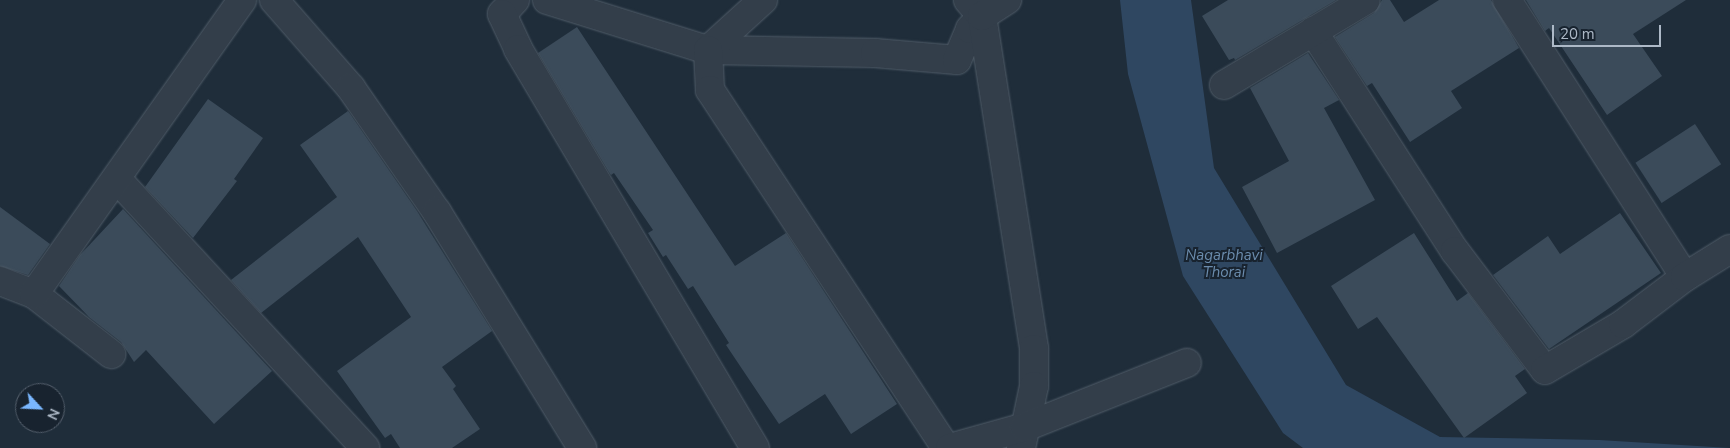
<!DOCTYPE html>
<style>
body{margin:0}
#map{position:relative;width:1730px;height:448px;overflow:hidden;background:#1f2d3a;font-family:"Nunito Sans",sans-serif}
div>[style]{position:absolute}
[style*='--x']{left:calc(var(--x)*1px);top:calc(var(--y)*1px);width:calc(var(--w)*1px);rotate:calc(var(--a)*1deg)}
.water>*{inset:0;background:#2f4761}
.building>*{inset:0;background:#3b4b5a;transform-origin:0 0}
.roads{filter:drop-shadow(0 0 1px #505c68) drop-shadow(0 0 1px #505c68)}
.street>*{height:28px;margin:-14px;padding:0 14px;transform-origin:14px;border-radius:14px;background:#333e4a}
span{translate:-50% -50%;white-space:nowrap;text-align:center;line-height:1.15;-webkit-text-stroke:4px #18232f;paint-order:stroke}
.water-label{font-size:15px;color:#6b8cad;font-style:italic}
.north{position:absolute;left:15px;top:383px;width:50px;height:50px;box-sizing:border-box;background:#18232f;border:1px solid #545f6c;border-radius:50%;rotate:115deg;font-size:14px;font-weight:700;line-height:20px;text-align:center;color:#adb9c7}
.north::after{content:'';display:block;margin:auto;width:18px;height:22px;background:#7ab7ff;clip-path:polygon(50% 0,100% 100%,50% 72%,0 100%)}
.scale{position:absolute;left:1552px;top:25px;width:109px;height:22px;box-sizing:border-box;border:2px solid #adb9c7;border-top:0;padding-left:6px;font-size:15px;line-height:18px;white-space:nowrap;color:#adb9c7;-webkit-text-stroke:4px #18232f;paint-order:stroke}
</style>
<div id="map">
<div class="water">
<div style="clip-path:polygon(1120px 0,1191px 0,1214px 168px,1346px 385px,1440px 437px,1599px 440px,1730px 448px,1303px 448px,1283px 433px,1183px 276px,1128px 74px)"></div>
</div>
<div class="building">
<div style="clip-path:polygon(1228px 0,1336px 0,1235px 60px,1234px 58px,1229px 60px,1202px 16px)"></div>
<div style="clip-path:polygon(1382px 0,1390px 0,1404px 22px,1439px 0,1491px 0,1519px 48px,1451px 91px,1462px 108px,1410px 142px,1372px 83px,1367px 86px,1335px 37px,1374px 13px)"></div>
<div style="clip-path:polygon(1526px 0,1686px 0,1633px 34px,1662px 76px,1607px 115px,1549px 28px,1545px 31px)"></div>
<div style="clip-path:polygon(577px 27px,735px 266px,786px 233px,897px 404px,851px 434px,825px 394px,779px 424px,726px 345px,729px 343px,693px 286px,688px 289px,666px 255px,663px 257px,648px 233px,653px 230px,614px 173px,611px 175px,609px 172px,538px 53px)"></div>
<div style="clip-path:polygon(1308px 53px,1339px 100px,1324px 108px,1375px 200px,1277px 253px,1242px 187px,1289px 161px,1250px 88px)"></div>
<div style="clip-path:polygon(208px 99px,263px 138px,234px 179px,237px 181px,193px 238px,145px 187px)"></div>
<div style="clip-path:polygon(348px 111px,417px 211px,492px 331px,442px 367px,456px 386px,453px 389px,480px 429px,452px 448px,400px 448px,391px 434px,385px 438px,337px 371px,411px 317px,358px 237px,261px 313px,231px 280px,337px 197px,300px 145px)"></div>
<div style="left:1695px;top:124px;width:48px;height:71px;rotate:57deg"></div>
<div style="clip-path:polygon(0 207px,50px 244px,28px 275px,0 266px)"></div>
<div style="clip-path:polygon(123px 209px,272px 371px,214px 424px,146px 350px,134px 362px,121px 342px,89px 317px,59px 286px,80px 255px)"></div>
<div style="clip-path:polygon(1620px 213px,1661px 273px,1549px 349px,1493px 275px,1548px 236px,1560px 254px)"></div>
<div style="clip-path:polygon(1414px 233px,1457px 301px,1468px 293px,1525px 369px,1515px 376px,1527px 393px,1464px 438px,1377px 317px,1358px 329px,1331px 286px)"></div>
</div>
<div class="roads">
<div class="street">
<div style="--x:274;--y:0;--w:117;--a:48.8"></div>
<div style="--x:351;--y:88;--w:151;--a:55.3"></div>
<div style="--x:437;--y:212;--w:277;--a:58.4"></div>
<div style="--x:515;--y:0;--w:19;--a:133"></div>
<div style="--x:502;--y:14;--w:38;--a:65"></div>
<div style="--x:518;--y:49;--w:464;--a:59.3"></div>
<div style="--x:547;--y:0;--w:169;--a:17.3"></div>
<div style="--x:708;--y:50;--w:167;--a:1"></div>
<div style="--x:875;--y:53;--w:82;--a:4.9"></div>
<div style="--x:957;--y:60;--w:34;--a:-67"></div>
<div style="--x:970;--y:29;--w:18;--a:-47"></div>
<div style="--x:982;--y:16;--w:337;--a:81.1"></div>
<div style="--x:1034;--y:349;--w:37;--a:90"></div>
<div style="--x:1034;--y:386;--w:63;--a:101.8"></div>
<div style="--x:763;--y:0;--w:74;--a:137.7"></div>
<div style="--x:708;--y:50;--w:40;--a:87.1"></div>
<div style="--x:710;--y:90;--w:429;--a:56.6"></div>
<div style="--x:968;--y:0;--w:21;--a:49"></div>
<div style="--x:982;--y:16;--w:30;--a:-33"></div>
<div style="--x:1507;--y:0;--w:329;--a:57.3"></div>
<div style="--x:1313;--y:31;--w:262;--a:57.2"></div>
<div style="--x:1455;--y:251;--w:149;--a:52.9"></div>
<div style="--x:1545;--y:370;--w:91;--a:-30.5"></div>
<div style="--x:1623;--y:324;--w:78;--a:-37.2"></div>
<div style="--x:1685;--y:277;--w:53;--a:-31.9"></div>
<div style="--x:1224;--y:85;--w:165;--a:-30.9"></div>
<div style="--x:117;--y:179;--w:366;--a:47.3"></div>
<div style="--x:0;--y:281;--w:36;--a:21"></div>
<div style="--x:34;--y:294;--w:98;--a:37.9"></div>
<div style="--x:34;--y:294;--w:360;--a:-54.7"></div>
<div style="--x:950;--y:448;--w:78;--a:-15.6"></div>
<div style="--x:1025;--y:427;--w:174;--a:-21.6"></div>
</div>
</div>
<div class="water-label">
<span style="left:1224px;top:264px">Nagarbhavi<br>Thorai</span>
</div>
<div class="north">N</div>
<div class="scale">20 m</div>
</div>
